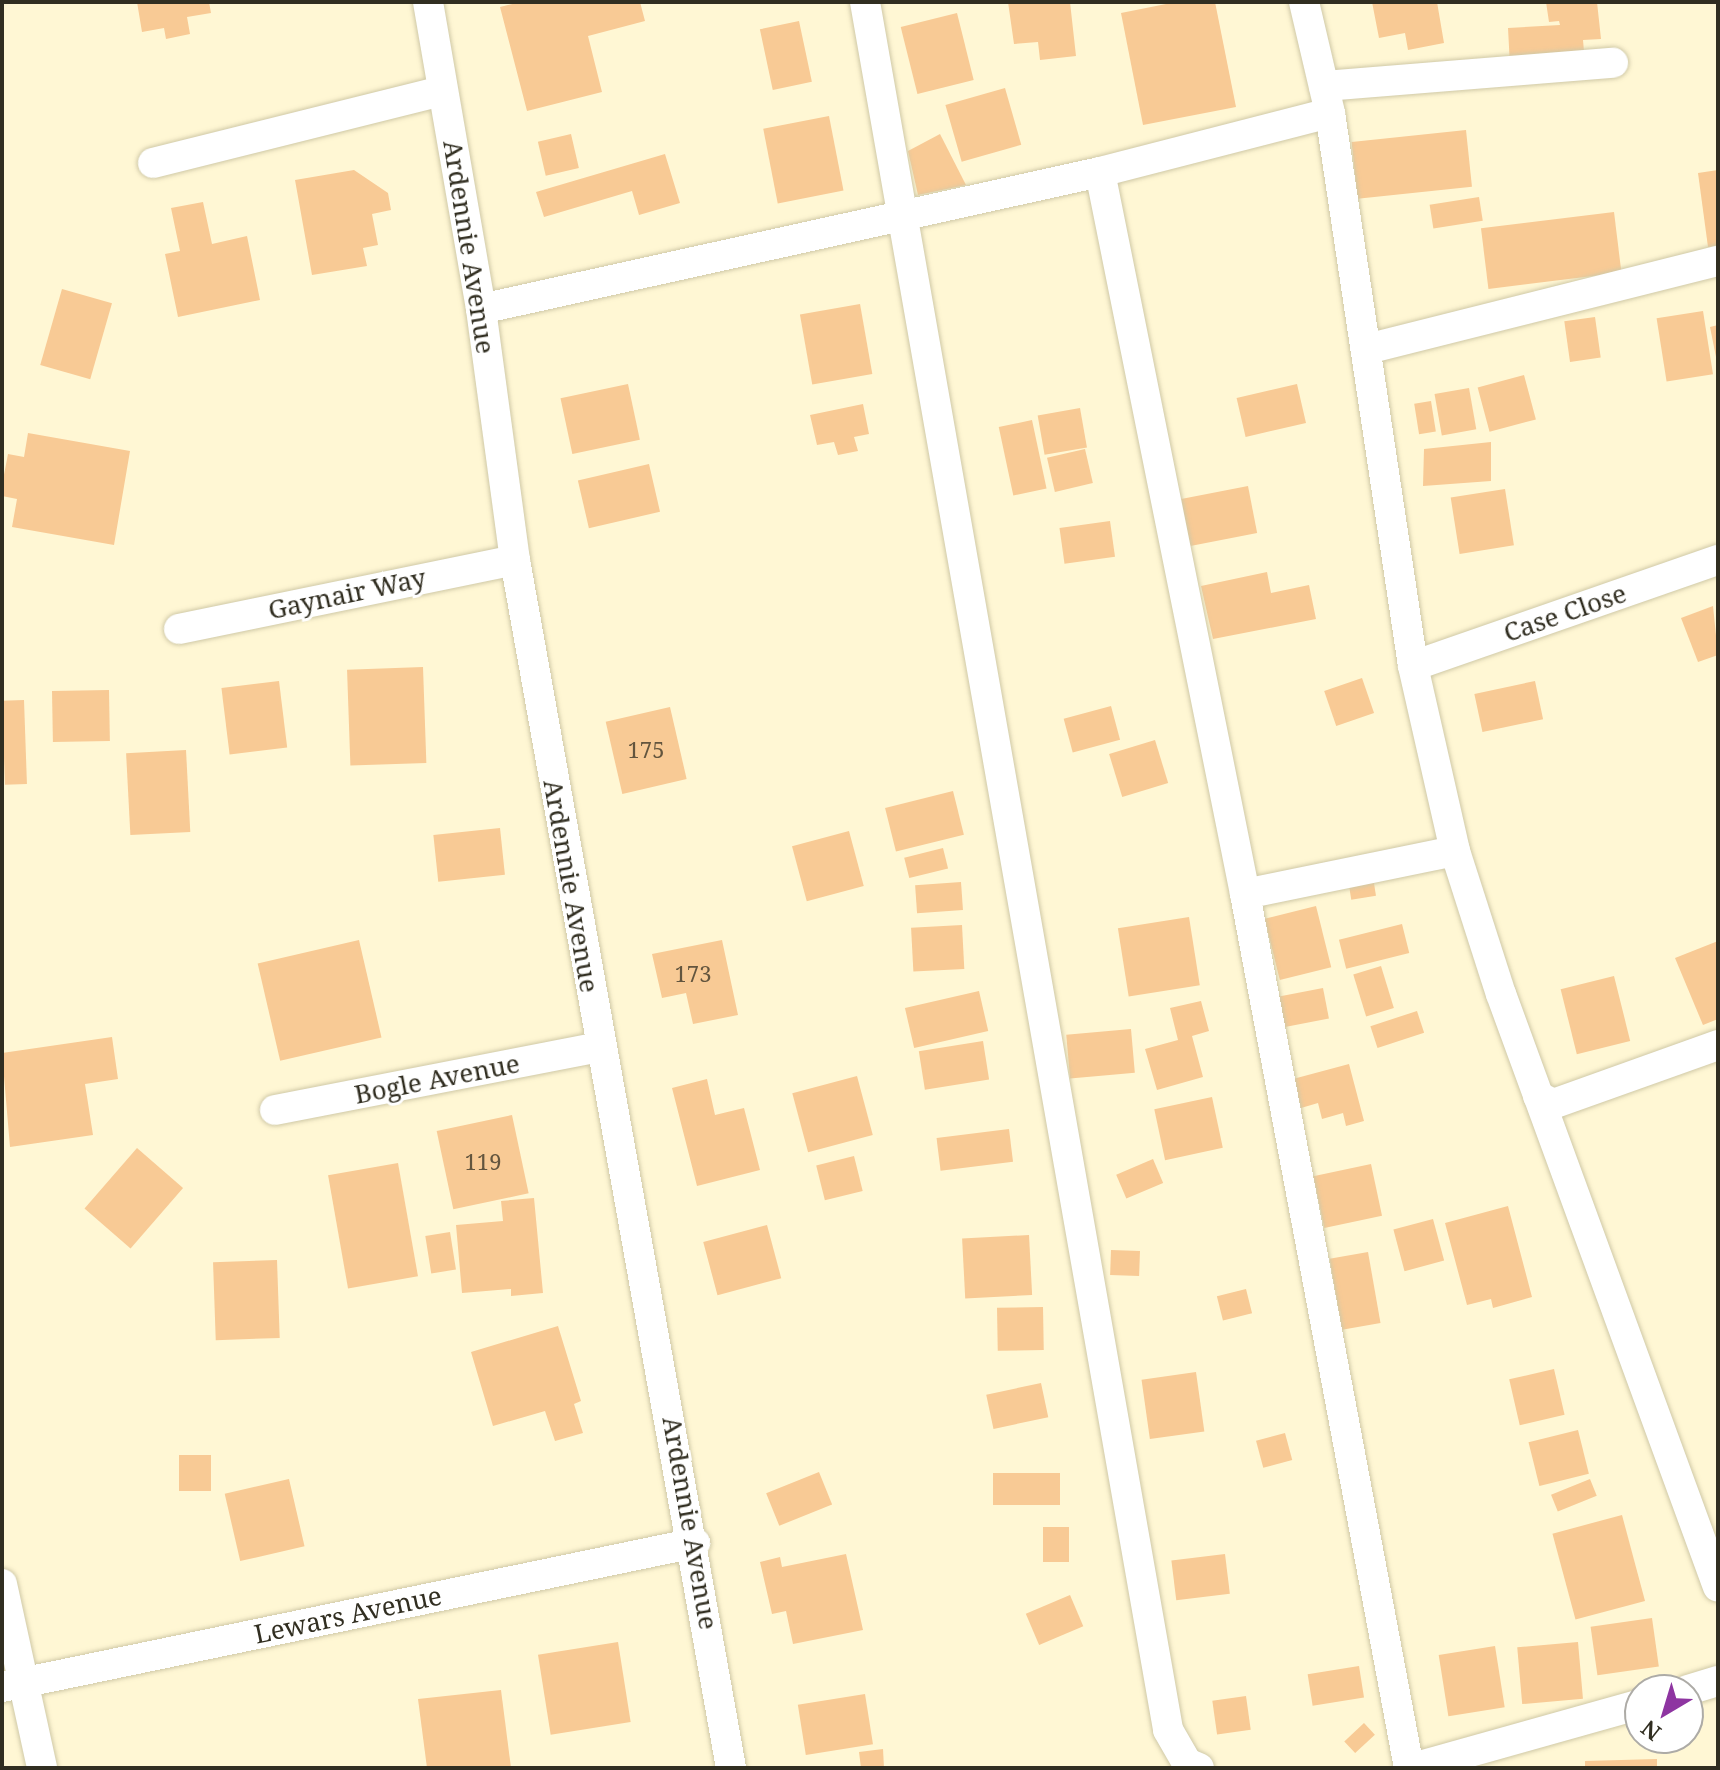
<!DOCTYPE html>
<style>
body{margin:0}
#map{position:relative;width:1720px;height:1770px;overflow:hidden;background:#fff7d4;font-family:"Noto Serif",serif}
div>[style]{position:absolute}
[style*='--x']{left:calc(var(--x)*1px);top:calc(var(--y)*1px);width:calc(var(--w)*1px);rotate:calc(var(--a)*1deg)}
.building>*{inset:0;background:#f8ca95;transform-origin:0 0}
.roads{filter:drop-shadow(0 0 2px #d0c9a7) drop-shadow(0 0 2px #d0c9a7)}
.street>*{height:30px;margin:-15px;padding:0 15px;transform-origin:15px;border-radius:15px;background:#fff}
span{translate:-50% -50%;white-space:nowrap;text-align:center;line-height:1.15;-webkit-text-stroke:6px #fff;paint-order:stroke}
.number-label{font-size:22px;color:#63553e}
.number-label span{-webkit-text-stroke-width:0}
.street-label{font-size:26px;color:#312e21}
.frame{position:absolute;inset:0;border:4px solid #312e21;pointer-events:none}
.north{position:absolute;left:1624px;top:1674px;width:80px;height:80px;box-sizing:border-box;background:#fff;border:2px solid #adaba6;border-radius:50%;rotate:218deg;font-size:22px;font-weight:700;line-height:32px;text-align:center;color:#312e21}
.north::after{content:'';display:block;margin:auto;width:28px;height:36px;background:#8e35a1;clip-path:polygon(50% 0,100% 100%,50% 72%,0 100%)}
</style>
<div id="map">
<div class="building">
<div style="clip-path:polygon(137px 2px,209px 2px,211px 13px,187px 17px,190px 34px,166px 39px,164px 28px,142px 32px)"></div>
<div style="clip-path:polygon(521px 2px,640px 2px,645px 21px,588px 36px,602px 92px,527px 111px,500px 7px)"></div>
<div style="clip-path:polygon(1008px 2px,1070px 2px,1076px 56px,1040px 60px,1038px 42px,1014px 44px)"></div>
<div style="clip-path:polygon(1176px 2px,1215px 2px,1236px 107px,1143px 125px,1121px 13px)"></div>
<div style="clip-path:polygon(1372px 2px,1437px 2px,1444px 43px,1408px 50px,1405px 33px,1379px 38px)"></div>
<div style="clip-path:polygon(1546px 2px,1597px 2px,1601px 39px,1583px 40px,1585px 63px,1510px 66px,1508px 28px,1560px 25px,1559px 21px,1549px 22px)"></div>
<div style="left:957px;top:13px;width:69px;height:58px;rotate:76deg"></div>
<div style="left:799px;top:21px;width:62px;height:40px;rotate:78deg"></div>
<div style="left:1005px;top:88px;width:59px;height:62px;rotate:74deg"></div>
<div style="left:829px;top:116px;width:76px;height:67px;rotate:79deg"></div>
<div style="left:1466px;top:130px;width:57px;height:115px;rotate:84deg"></div>
<div style="left:571px;top:134px;width:35px;height:34px;rotate:77deg"></div>
<div style="clip-path:polygon(940px 134px,966px 185px,918px 195px,908px 151px)"></div>
<div style="clip-path:polygon(665px 154px,680px 203px,639px 215px,632px 191px,544px 217px,536px 192px)"></div>
<div style="clip-path:polygon(354px 170px,388px 193px,391px 210px,372px 214px,378px 245px,363px 248px,367px 266px,312px 275px,295px 180px)"></div>
<div style="clip-path:polygon(1718px 170px,1718px 246px,1708px 247px,1698px 173px)"></div>
<div style="left:1479px;top:197px;width:24px;height:50px;rotate:81deg"></div>
<div style="clip-path:polygon(203px 202px,212px 244px,247px 236px,260px 300px,178px 317px,165px 254px,180px 251px,171px 208px)"></div>
<div style="left:1614px;top:212px;width:61px;height:134px;rotate:83deg"></div>
<div style="left:62px;top:289px;width:52px;height:79px;rotate:16deg"></div>
<div style="left:860px;top:304px;width:71px;height:61px;rotate:80deg"></div>
<div style="left:1703px;top:311px;width:64px;height:47px;rotate:81deg"></div>
<div style="left:1595px;top:317px;width:41px;height:31px;rotate:82deg"></div>
<div style="clip-path:polygon(1718px 325px,1718px 361px,1717px 362px,1710px 327px)"></div>
<div style="left:1524px;top:375px;width:46px;height:48px;rotate:75deg"></div>
<div style="left:628px;top:384px;width:57px;height:69px;rotate:78deg"></div>
<div style="left:1297px;top:384px;width:40px;height:62px;rotate:77deg"></div>
<div style="left:1469px;top:388px;width:42px;height:35px;rotate:80deg"></div>
<div style="left:1431px;top:401px;width:31px;height:17px;rotate:81deg"></div>
<div style="clip-path:polygon(863px 404px,869px 434px,854px 437px,858px 451px,838px 455px,834px 442px,817px 445px,810px 415px)"></div>
<div style="left:1080px;top:408px;width:40px;height:43px;rotate:80deg"></div>
<div style="left:1032px;top:420px;width:70px;height:34px;rotate:78deg"></div>
<div style="clip-path:polygon(28px 433px,130px 451px,114px 545px,12px 527px,17px 499px,2px 496px,2px 485px,8px 454px,24px 457px)"></div>
<div style="clip-path:polygon(1491px 442px,1491px 481px,1423px 486px,1424px 449px)"></div>
<div style="left:1085px;top:449px;width:35px;height:39px;rotate:77deg"></div>
<div style="left:649px;top:464px;width:49px;height:73px;rotate:77deg"></div>
<div style="left:1248px;top:486px;width:48px;height:68px;rotate:79deg"></div>
<div style="left:1505px;top:489px;width:57px;height:55px;rotate:81deg"></div>
<div style="left:1110px;top:521px;width:36px;height:51px;rotate:82deg"></div>
<div style="clip-path:polygon(1267px 572px,1271px 593px,1309px 585px,1316px 619px,1213px 639px,1201px 586px)"></div>
<div style="clip-path:polygon(1713px 606px,1718px 655px,1698px 662px,1681px 618px)"></div>
<div style="left:423px;top:667px;width:96px;height:76px;rotate:88deg"></div>
<div style="left:1362px;top:678px;width:37px;height:40px;rotate:71deg"></div>
<div style="left:279px;top:681px;width:67px;height:58px;rotate:83deg"></div>
<div style="left:1535px;top:681px;width:39px;height:62px;rotate:78deg"></div>
<div style="left:109px;top:690px;width:51px;height:57px;rotate:89deg"></div>
<div style="left:24px;top:700px;width:84px;height:22px;rotate:88deg"></div>
<div style="left:1111px;top:706px;width:35px;height:49px;rotate:75deg"></div>
<div style="left:670px;top:707px;width:74px;height:66px;rotate:77deg"></div>
<div style="left:1155px;top:740px;width:45px;height:48px;rotate:73deg"></div>
<div style="left:186px;top:750px;width:82px;height:60px;rotate:87deg"></div>
<div style="left:953px;top:791px;width:45px;height:70px;rotate:76deg"></div>
<div style="left:500px;top:828px;width:47px;height:67px;rotate:84deg"></div>
<div style="left:849px;top:831px;width:57px;height:59px;rotate:75deg"></div>
<div style="left:943px;top:848px;width:21px;height:40px;rotate:76deg"></div>
<div style="left:1373px;top:877px;width:19px;height:25px;rotate:81deg"></div>
<div style="left:961px;top:882px;width:28px;height:46px;rotate:86deg"></div>
<div style="left:1316px;top:906px;width:63px;height:53px;rotate:76deg"></div>
<div style="left:1189px;top:917px;width:69px;height:72px;rotate:81deg"></div>
<div style="left:1402px;top:924px;width:30px;height:65px;rotate:76deg"></div>
<div style="left:962px;top:925px;width:44px;height:51px;rotate:87deg"></div>
<div style="left:359px;top:940px;width:100px;height:104px;rotate:77deg"></div>
<div style="clip-path:polygon(722px 940px,738px 1015px,693px 1024px,686px 993px,662px 998px,652px 954px)"></div>
<div style="clip-path:polygon(1718px 941px,1718px 1019px,1703px 1025px,1675px 958px)"></div>
<div style="left:1381px;top:966px;width:44px;height:29px;rotate:73deg"></div>
<div style="left:1614px;top:976px;width:67px;height:55px;rotate:76deg"></div>
<div style="left:1323px;top:988px;width:31px;height:50px;rotate:79deg"></div>
<div style="left:979px;top:991px;width:41px;height:76px;rotate:77deg"></div>
<div style="clip-path:polygon(1201px 1001px,1209px 1031px,1192px 1036px,1203px 1077px,1157px 1090px,1145px 1049px,1178px 1040px,1170px 1008px)"></div>
<div style="left:1417px;top:1011px;width:23px;height:49px;rotate:72deg"></div>
<div style="left:1131px;top:1029px;width:44px;height:65px;rotate:85deg"></div>
<div style="clip-path:polygon(112px 1037px,118px 1079px,85px 1084px,93px 1135px,10px 1147px,2px 1053px)"></div>
<div style="left:983px;top:1041px;width:39px;height:65px;rotate:81deg"></div>
<div style="clip-path:polygon(1349px 1064px,1364px 1121px,1346px 1126px,1343px 1113px,1322px 1119px,1318px 1103px,1301px 1108px,1293px 1079px)"></div>
<div style="left:857px;top:1076px;width:61px;height:67px;rotate:75deg"></div>
<div style="clip-path:polygon(707px 1079px,715px 1115px,744px 1108px,760px 1170px,697px 1186px,672px 1088px)"></div>
<div style="left:1212px;top:1097px;width:52px;height:59px;rotate:78deg"></div>
<div style="left:512px;top:1115px;width:80px;height:77px;rotate:78deg"></div>
<div style="left:1009px;top:1129px;width:33px;height:73px;rotate:83deg"></div>
<div style="left:137px;top:1148px;width:61px;height:80px;rotate:41deg"></div>
<div style="left:854px;top:1156px;width:36px;height:39px;rotate:76deg"></div>
<div style="left:1153px;top:1159px;width:26px;height:40px;rotate:67deg"></div>
<div style="left:398px;top:1163px;width:115px;height:71px;rotate:80deg"></div>
<div style="left:1371px;top:1164px;width:53px;height:59px;rotate:78deg"></div>
<div style="clip-path:polygon(534px 1198px,543px 1293px,511px 1296px,511px 1289px,462px 1293px,456px 1225px,503px 1221px,501px 1201px)"></div>
<div style="clip-path:polygon(1508px 1206px,1532px 1297px,1493px 1308px,1491px 1299px,1467px 1305px,1445px 1223px)"></div>
<div style="left:1433px;top:1219px;width:43px;height:41px;rotate:75deg"></div>
<div style="left:767px;top:1225px;width:55px;height:66px;rotate:75deg"></div>
<div style="left:450px;top:1232px;width:38px;height:25px;rotate:81deg"></div>
<div style="left:1029px;top:1235px;width:60px;height:67px;rotate:87deg"></div>
<div style="left:1111px;top:1250px;width:29px;height:25px;rotate:2deg"></div>
<div style="left:1368px;top:1252px;width:72px;height:39px;rotate:80deg"></div>
<div style="left:277px;top:1260px;width:78px;height:64px;rotate:88deg"></div>
<div style="left:1246px;top:1289px;width:25px;height:30px;rotate:76deg"></div>
<div style="left:1043px;top:1307px;width:43px;height:46px;rotate:89deg"></div>
<div style="clip-path:polygon(558px 1326px,581px 1401px,574px 1404px,583px 1433px,555px 1441px,545px 1411px,493px 1426px,471px 1352px)"></div>
<div style="left:1554px;top:1369px;width:47px;height:46px;rotate:77deg"></div>
<div style="left:1196px;top:1372px;width:60px;height:55px;rotate:82deg"></div>
<div style="left:1041px;top:1383px;width:35px;height:56px;rotate:78deg"></div>
<div style="left:1578px;top:1430px;width:45px;height:51px;rotate:76deg"></div>
<div style="left:1285px;top:1433px;width:28px;height:30px;rotate:75deg"></div>
<div style="left:179px;top:1455px;width:32px;height:36px"></div>
<div style="left:819px;top:1472px;width:35px;height:57px;rotate:68deg"></div>
<div style="left:993px;top:1473px;width:67px;height:32px"></div>
<div style="left:289px;top:1479px;width:69px;height:66px;rotate:77deg"></div>
<div style="left:1590px;top:1479px;width:18px;height:42px;rotate:68deg"></div>
<div style="left:1622px;top:1515px;width:89px;height:72px;rotate:75deg"></div>
<div style="left:1043px;top:1527px;width:26px;height:35px"></div>
<div style="clip-path:polygon(846px 1554px,863px 1630px,793px 1644px,786px 1611px,772px 1614px,760px 1562px,780px 1557px,782px 1567px)"></div>
<div style="left:1225px;top:1554px;width:40px;height:54px;rotate:83deg"></div>
<div style="left:1070px;top:1595px;width:34px;height:48px;rotate:67deg"></div>
<div style="left:1652px;top:1618px;width:49px;height:62px;rotate:82deg"></div>
<div style="left:618px;top:1642px;width:81px;height:81px;rotate:81deg"></div>
<div style="left:1578px;top:1642px;width:57px;height:61px;rotate:85deg"></div>
<div style="left:1495px;top:1646px;width:62px;height:57px;rotate:81deg"></div>
<div style="left:1359px;top:1666px;width:32px;height:52px;rotate:81deg"></div>
<div style="clip-path:polygon(501px 1690px,511px 1768px,427px 1768px,418px 1699px)"></div>
<div style="left:865px;top:1694px;width:51px;height:68px;rotate:81deg"></div>
<div style="left:1246px;top:1696px;width:34px;height:34px;rotate:82deg"></div>
<div style="left:1364px;top:1723px;width:16px;height:27px;rotate:47deg"></div>
<div style="clip-path:polygon(883px 1749px,884px 1768px,861px 1768px,859px 1752px)"></div>
<div style="clip-path:polygon(1657px 1759px,1657px 1768px,1585px 1768px,1585px 1761px)"></div>
</div>
<div class="roads">
<div class="street">
<div style="--x:428;--y:2;--w:312;--a:80.2"></div>
<div style="--x:481;--y:309;--w:253;--a:82.3"></div>
<div style="--x:515;--y:560;--w:1227;--a:79.86"></div>
<div style="--x:865;--y:2;--w:1754;--a:80.05"></div>
<div style="--x:1168;--y:1730;--w:38;--a:60"></div>
<div style="--x:1187;--y:1763;--w:13;--a:23"></div>
<div style="--x:1304;--y:2;--w:114;--a:76.8"></div>
<div style="--x:1330;--y:113;--w:559;--a:81.46"></div>
<div style="--x:1413;--y:666;--w:190;--a:77.2"></div>
<div style="--x:1455;--y:851;--w:150;--a:72.2"></div>
<div style="--x:1501;--y:994;--w:631;--a:69.9"></div>
<div style="--x:1324;--y:86;--w:290;--a:-4.6"></div>
<div style="--x:153;--y:163;--w:298;--a:-14"></div>
<div style="--x:1100;--y:172;--w:736;--a:78.64"></div>
<div style="--x:1245;--y:894;--w:889;--a:79.37"></div>
<div style="--x:481;--y:309;--w:634;--a:-12.48"></div>
<div style="--x:1100;--y:172;--w:237;--a:-14.4"></div>
<div style="--x:1367;--y:349;--w:362;--a:-14.1"></div>
<div style="--x:179;--y:629;--w:343;--a:-11.6"></div>
<div style="--x:1413;--y:666;--w:323;--a:-19.2"></div>
<div style="--x:1245;--y:894;--w:214;--a:-11.6"></div>
<div style="--x:1538;--y:1096;--w:17;--a:28"></div>
<div style="--x:1553;--y:1104;--w:175;--a:-19.7"></div>
<div style="--x:275;--y:1110;--w:330;--a:-11"></div>
<div style="--x:2;--y:1584;--w:188;--a:77.7"></div>
<div style="--x:2;--y:1687;--w:708;--a:-11.74"></div>
<div style="--x:1688;--y:1690;--w:31;--a:-17"></div>
<div style="--x:1413;--y:1768;--w:236;--a:-15.7"></div>
</div>
</div>
<div class="number-label">
<span style="left:646px;top:750px">175</span>
<span style="left:693px;top:974px">173</span>
<span style="left:483px;top:1162px">119</span>
</div>
<div class="street-label">
<span style="left:469px;top:247px;rotate:81deg">Ardennie Avenue</span>
<span style="left:347px;top:594px;rotate:-12deg">Gaynair Way</span>
<span style="left:1565px;top:613px;rotate:-19deg">Case Close</span>
<span style="left:571px;top:886px;rotate:80deg">Ardennie Avenue</span>
<span style="left:437px;top:1079px;rotate:-11deg">Bogle Avenue</span>
<span style="left:690px;top:1523px;rotate:80deg">Ardennie Avenue</span>
<span style="left:348px;top:1615px;rotate:-12deg">Lewars Avenue</span>
</div>
<div class="frame"></div>
<div class="north">N</div>
</div>
